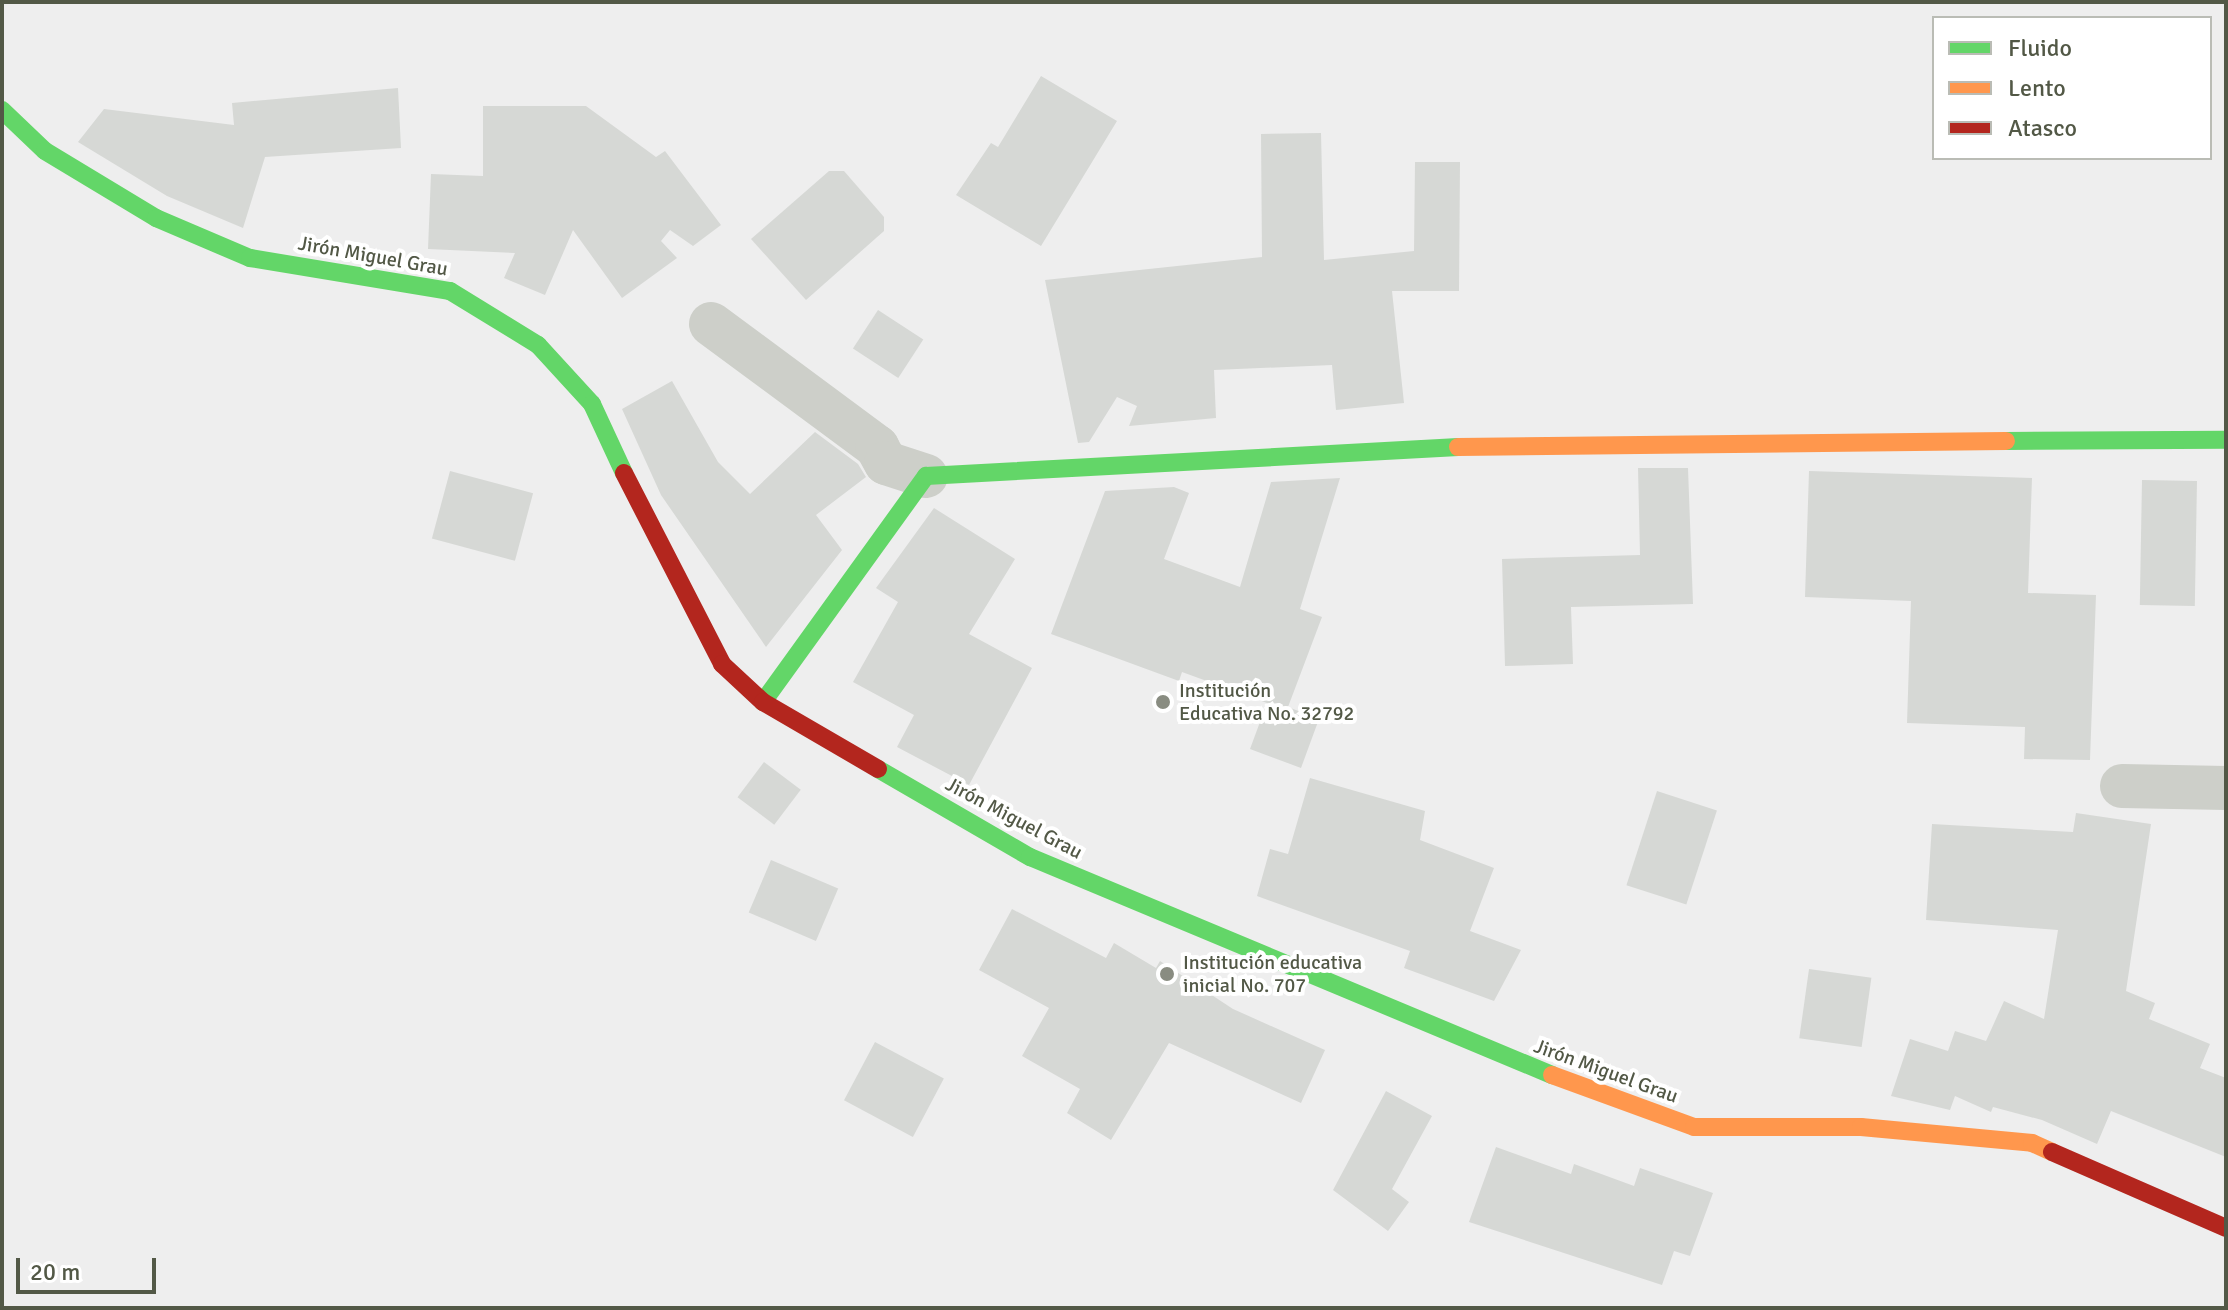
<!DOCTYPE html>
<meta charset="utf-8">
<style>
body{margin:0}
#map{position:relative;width:2228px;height:1310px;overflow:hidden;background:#eee;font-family:Signika,sans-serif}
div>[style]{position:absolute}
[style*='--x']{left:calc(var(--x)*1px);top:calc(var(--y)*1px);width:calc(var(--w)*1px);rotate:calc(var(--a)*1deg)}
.building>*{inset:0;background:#d6d8d5;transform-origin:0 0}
.street>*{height:44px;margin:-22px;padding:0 22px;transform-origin:22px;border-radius:22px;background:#cdcfc9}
.fast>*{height:18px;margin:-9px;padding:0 9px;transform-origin:9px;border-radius:9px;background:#63d668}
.slow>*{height:18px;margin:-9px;padding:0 9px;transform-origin:9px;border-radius:9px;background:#ff974d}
.jam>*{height:18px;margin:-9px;padding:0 9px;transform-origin:9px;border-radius:9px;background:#b3261e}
.dots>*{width:22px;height:22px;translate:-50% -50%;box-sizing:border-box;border:4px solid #fff;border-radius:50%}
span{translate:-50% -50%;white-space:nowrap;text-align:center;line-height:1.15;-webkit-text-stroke:8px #fff;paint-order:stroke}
.street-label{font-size:20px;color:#525846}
.poi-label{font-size:20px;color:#525846}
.left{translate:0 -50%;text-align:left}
.frame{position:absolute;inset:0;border:4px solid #525846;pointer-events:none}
.legend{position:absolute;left:1932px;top:16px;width:280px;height:144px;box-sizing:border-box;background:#fff;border:2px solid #babcb5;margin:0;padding:10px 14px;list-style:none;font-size:24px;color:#525846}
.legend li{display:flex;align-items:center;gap:16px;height:40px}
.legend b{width:40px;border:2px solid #babcb5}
.scale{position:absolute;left:16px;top:1258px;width:140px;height:36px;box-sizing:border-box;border:4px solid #525846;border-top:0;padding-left:10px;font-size:24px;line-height:28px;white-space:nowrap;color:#525846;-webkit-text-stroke:6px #fff;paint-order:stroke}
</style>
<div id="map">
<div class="building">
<div style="clip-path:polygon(1041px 76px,1117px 121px,1041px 246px,956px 195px,991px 143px,998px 147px)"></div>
<div style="clip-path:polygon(398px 88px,401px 148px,265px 157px,243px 228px,167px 196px,78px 142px,104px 109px,234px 125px,232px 103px)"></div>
<div style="clip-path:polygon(483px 106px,586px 106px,656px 157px,665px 151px,721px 225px,693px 246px,670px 230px,661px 241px,677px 258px,622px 298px,573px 230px,545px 295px,504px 278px,515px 253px,428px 249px,431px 174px,483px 176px)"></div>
<div style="clip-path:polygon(1321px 133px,1324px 260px,1414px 251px,1415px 162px,1460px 162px,1459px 291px,1392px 291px,1404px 403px,1336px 410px,1332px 365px,1214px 370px,1216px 418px,1129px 426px,1137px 406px,1117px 397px,1089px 442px,1078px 443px,1045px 280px,1262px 257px,1261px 134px)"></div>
<div style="clip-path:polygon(829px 171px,844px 171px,884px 217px,884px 231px,806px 300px,751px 239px)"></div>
<div style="left:878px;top:310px;width:54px;height:46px;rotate:33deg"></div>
<div style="clip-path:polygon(672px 381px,718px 462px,750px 494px,815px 432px,858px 464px,866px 477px,816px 515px,842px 550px,766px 647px,661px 495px,622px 409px)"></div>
<div style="clip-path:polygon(1638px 468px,1688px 468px,1693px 604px,1571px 607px,1573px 664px,1505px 666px,1502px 559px,1640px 555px)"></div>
<div style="left:450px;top:471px;width:86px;height:70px;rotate:15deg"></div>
<div style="clip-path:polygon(1809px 471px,2032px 478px,2028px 593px,2096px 595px,2090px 760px,2024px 759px,2025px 727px,1907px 723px,1911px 601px,1805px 597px)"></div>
<div style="clip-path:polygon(1340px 478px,1300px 609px,1322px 617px,1288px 707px,1319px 719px,1301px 768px,1250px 749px,1267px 703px,1182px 672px,1179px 681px,1051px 634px,1105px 491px,1174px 487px,1189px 493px,1164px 559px,1240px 587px,1271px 482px)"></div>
<div style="left:2142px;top:480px;width:55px;height:125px;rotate:1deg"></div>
<div style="clip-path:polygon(934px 508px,1015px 559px,969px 634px,1032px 668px,969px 785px,897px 747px,914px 715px,853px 682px,898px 602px,876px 588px)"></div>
<div style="left:764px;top:762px;width:46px;height:44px;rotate:37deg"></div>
<div style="clip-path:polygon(1310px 778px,1425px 811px,1420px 840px,1494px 868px,1470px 931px,1521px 950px,1494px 1001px,1404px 968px,1410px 951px,1257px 896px,1270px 849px,1288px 854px)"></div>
<div style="left:1657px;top:791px;width:63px;height:99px;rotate:18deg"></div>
<div style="clip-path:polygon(2076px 813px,2151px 824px,2126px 991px,2155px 1003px,2149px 1019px,2210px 1044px,2200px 1068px,2226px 1078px,2226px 1157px,2111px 1111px,2097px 1144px,2042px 1120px,1993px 1107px,1991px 1112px,1955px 1096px,1950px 1110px,1891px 1096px,1910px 1039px,1948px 1051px,1955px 1031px,1986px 1041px,2004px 1001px,2044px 1019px,2058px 930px,1926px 920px,1932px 824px,2073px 832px)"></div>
<div style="left:771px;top:860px;width:73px;height:57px;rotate:23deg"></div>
<div style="clip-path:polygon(1012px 909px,1106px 958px,1114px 943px,1156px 968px,1160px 961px,1233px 1009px,1325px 1050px,1301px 1103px,1169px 1043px,1111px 1140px,1067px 1113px,1080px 1089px,1022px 1056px,1049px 1008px,979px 970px)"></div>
<div style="left:1809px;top:969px;width:63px;height:70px;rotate:8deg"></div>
<div style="left:875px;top:1042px;width:78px;height:66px;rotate:28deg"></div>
<div style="clip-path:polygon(1386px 1091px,1432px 1116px,1392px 1189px,1409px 1202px,1388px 1231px,1333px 1190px)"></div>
<div style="clip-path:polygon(1496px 1147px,1571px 1174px,1574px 1164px,1634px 1186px,1640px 1168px,1713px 1193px,1690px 1256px,1674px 1251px,1662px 1285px,1469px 1222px)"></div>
</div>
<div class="street">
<div style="--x:711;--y:324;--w:207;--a:36.5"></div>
<div style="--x:877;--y:447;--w:18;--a:61"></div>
<div style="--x:886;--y:463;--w:42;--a:18"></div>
<div style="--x:2122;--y:786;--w:104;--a:1.1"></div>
</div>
<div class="fast">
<div style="--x:2;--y:110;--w:59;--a:43.6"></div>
<div style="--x:45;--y:151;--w:130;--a:31.1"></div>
<div style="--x:156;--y:218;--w:102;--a:23.1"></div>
<div style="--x:250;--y:258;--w:203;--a:9.4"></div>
<div style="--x:450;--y:291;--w:103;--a:31.5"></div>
<div style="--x:538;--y:345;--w:80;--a:47.5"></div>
<div style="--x:592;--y:404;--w:76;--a:65.1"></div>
<div style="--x:2006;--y:441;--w:220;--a:-0.3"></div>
<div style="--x:763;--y:702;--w:279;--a:-54.2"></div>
<div style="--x:926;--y:476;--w:533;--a:-3.12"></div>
<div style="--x:878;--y:769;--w:176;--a:30.1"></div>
<div style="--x:1030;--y:857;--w:566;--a:22.67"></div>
</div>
<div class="slow">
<div style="--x:1458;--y:447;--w:548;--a:-0.63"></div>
<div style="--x:1552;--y:1075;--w:151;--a:20.1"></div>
<div style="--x:1694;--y:1127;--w:167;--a:0"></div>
<div style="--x:1861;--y:1127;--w:172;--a:5.3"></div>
<div style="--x:2032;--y:1143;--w:22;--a:24"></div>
</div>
<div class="jam">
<div style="--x:624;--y:473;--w:215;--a:62.8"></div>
<div style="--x:722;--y:664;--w:56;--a:42.8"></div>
<div style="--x:763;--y:702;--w:133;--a:30.2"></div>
<div style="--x:2052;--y:1152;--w:190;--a:23.6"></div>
</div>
<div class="dots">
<div style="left:1163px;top:702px;background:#898c81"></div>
<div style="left:1167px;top:974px;background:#898c81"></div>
</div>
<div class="street-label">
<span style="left:373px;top:256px;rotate:10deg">Jirón Miguel Grau</span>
<span style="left:1014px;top:818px;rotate:28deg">Jirón Miguel Grau</span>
<span style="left:1606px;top:1071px;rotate:20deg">Jirón Miguel Grau</span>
</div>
<div class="poi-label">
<span class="left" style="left:1179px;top:702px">Institución<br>Educativa No. 32792</span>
<span class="left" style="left:1183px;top:974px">Institución educativa<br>inicial No. 707</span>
</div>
<div class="frame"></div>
<ul class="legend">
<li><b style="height:10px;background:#63d668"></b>Fluido</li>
<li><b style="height:10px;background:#ff974d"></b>Lento</li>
<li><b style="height:10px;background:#b3261e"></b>Atasco</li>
</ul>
<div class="scale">20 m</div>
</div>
